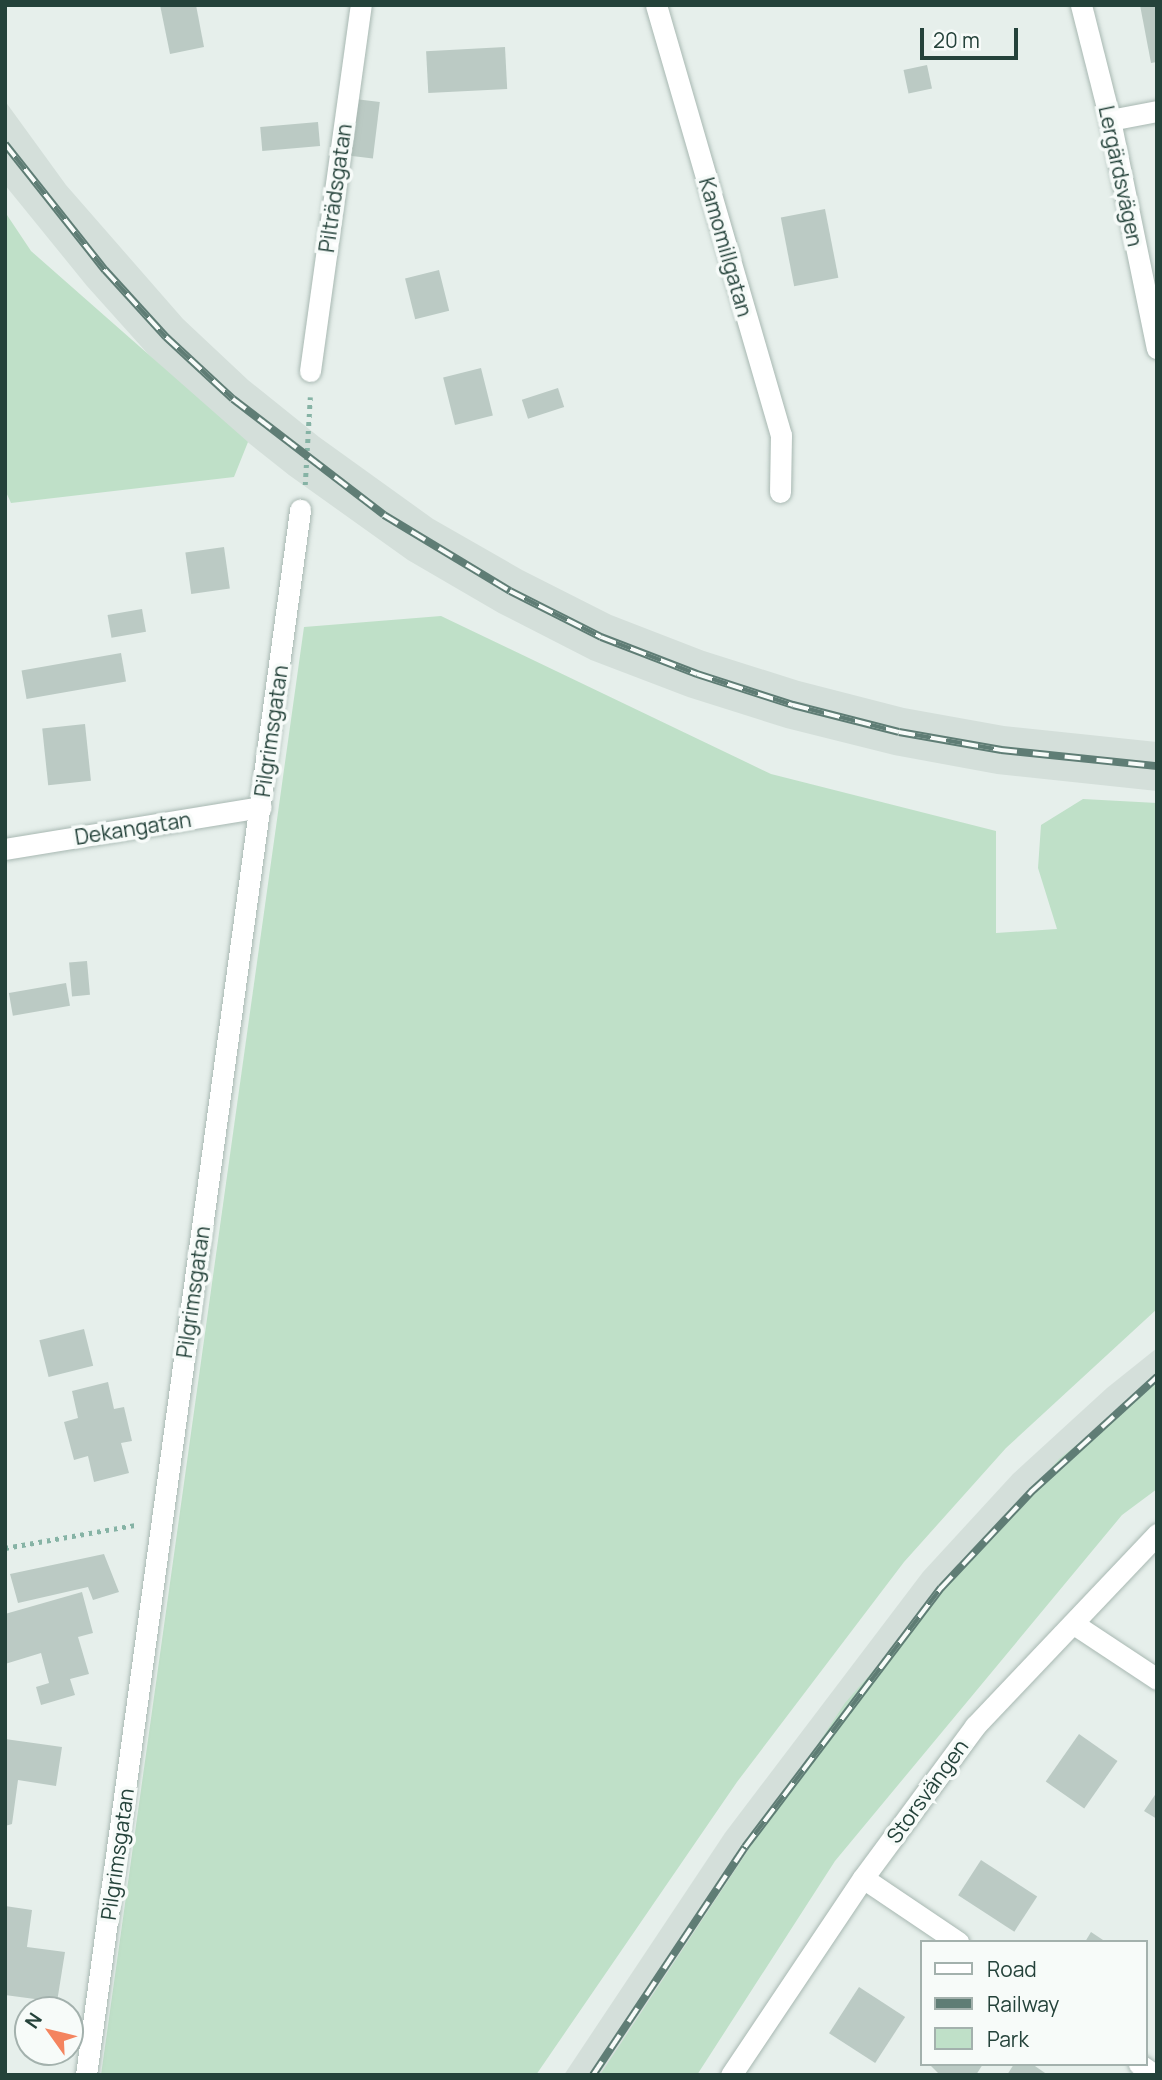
<!DOCTYPE html>
<meta charset="utf-8">
<style>
body{margin:0}
#map{position:relative;width:1162px;height:2080px;overflow:hidden;background:#e6efeb;font-family:Manrope,sans-serif}
div>[style]{position:absolute}
[style*='--x']{left:calc(var(--x)*1px);top:calc(var(--y)*1px);width:calc(var(--w)*1px);rotate:calc(var(--a)*1deg)}
.built>*{inset:0;background:#d4dfda}
.green>*{inset:0;background:#bfe0c8}
.building>*{inset:0;background:#bbcac4;transform-origin:0 0}
.path>*{height:4.5px;margin-top:-2.25px;transform-origin:0;background:repeating-linear-gradient(90deg,#86b3a5 0 3.5px,transparent 0 8.5px)}
.roads{filter:drop-shadow(0 0 2px #a8b8b2) drop-shadow(0 0 2px #a8b8b2)}
.street>*{height:21px;margin:-10.5px;padding:0 10.5px;transform-origin:10.5px;border-radius:10.5px;background:#fff}
.rail>*{height:8px;margin-top:-4px;transform-origin:0;background:repeating-linear-gradient(90deg,#f7fbf9 0 16px,#5f7d75 0 32px);box-sizing:border-box;border-block:2px solid #5f7d75}
span{translate:-50% -50%;white-space:nowrap;text-align:center;line-height:1.15;-webkit-text-stroke:7px #f7fbf9;paint-order:stroke}
.street-label{font-size:21px;color:#24423a}
.frame{position:absolute;inset:0;border:7px solid #24423a;pointer-events:none}
.legend{position:absolute;left:920px;top:1940px;width:228px;height:126px;box-sizing:border-box;background:#f7fbf9;border:2px solid #a3b1ad;margin:0;padding:9px 12px;list-style:none;font-size:21px;color:#24423a}
.legend li{display:flex;align-items:center;gap:14px;height:35px}
.legend b{width:35px;border:2px solid #a3b1ad}
.north{position:absolute;left:14px;top:1996px;width:70px;height:70px;box-sizing:border-box;background:#f7fbf9;border:2px solid #a3b1ad;border-radius:50%;rotate:304deg;font-size:19px;font-weight:700;line-height:28px;text-align:center;color:#24423a}
.north::after{content:'';display:block;margin:auto;width:24px;height:32px;background:#f4845f;clip-path:polygon(50% 0,100% 100%,50% 72%,0 100%)}
.scale{position:absolute;left:920px;top:28px;width:98px;height:32px;box-sizing:border-box;border:4px solid #24423a;border-top:0;padding-left:9px;font-size:21px;line-height:24px;white-space:nowrap;color:#24423a;-webkit-text-stroke:5px #f7fbf9;paint-order:stroke}
</style>
<div id="map">
<div class="built">
<div style="clip-path:polygon(5px 101px,66px 185px,183px 319px,248px 380px,319px 437px,433px 519px,522px 570px,611px 615px,704px 651px,799px 681px,904px 708px,1004px 726px,1157px 742px,1157px 791px,997px 774px,894px 755px,786px 728px,688px 697px,591px 660px,499px 613px,408px 560px,289px 475px,216px 417px,148px 354px,87px 286px,5px 185px)"></div>
<div style="clip-path:polygon(1157px 1348px,1157px 1410px,623px 2075px,564px 2075px,725px 1833px,923px 1572px,1013px 1474px,1107px 1388px)"></div>
</div>
<div class="green">
<div style="clip-path:polygon(5px 212px,31px 251px,248px 442px,234px 477px,11px 503px,5px 490px)"></div>
<div style="clip-path:polygon(441px 616px,771px 774px,996px 831px,996px 933px,1057px 929px,1038px 868px,1041px 825px,1083px 799px,1157px 803px,1157px 1309px,1006px 1448px,904px 1562px,737px 1782px,536px 2075px,101px 2075px,304px 627px)"></div>
<div style="clip-path:polygon(1157px 1381px,1157px 1489px,1122px 1515px,835px 1861px,697px 2075px,600px 2075px,845px 1703px,1059px 1459px)"></div>
</div>
<div class="building">
<div style="clip-path:polygon(160px 5px,196px 5px,204px 47px,170px 54px)"></div>
<div style="clip-path:polygon(1140px 5px,1157px 5px,1157px 62px,1151px 63px)"></div>
<div style="left:505px;top:47px;width:42px;height:79px;rotate:87deg"></div>
<div style="left:927px;top:65px;width:24px;height:24px;rotate:78deg"></div>
<div style="left:355px;top:99px;width:25px;height:57px;rotate:7deg"></div>
<div style="left:318px;top:122px;width:24px;height:58px;rotate:85deg"></div>
<div style="left:825px;top:209px;width:70px;height:45px;rotate:79deg"></div>
<div style="left:439px;top:270px;width:42px;height:35px;rotate:76deg"></div>
<div style="left:481px;top:368px;width:49px;height:39px;rotate:76deg"></div>
<div style="left:558px;top:388px;width:20px;height:38px;rotate:72deg"></div>
<div style="left:224px;top:547px;width:42px;height:39px;rotate:82deg"></div>
<div style="left:142px;top:609px;width:23px;height:35px;rotate:80deg"></div>
<div style="left:121px;top:653px;width:29px;height:101px;rotate:80deg"></div>
<div style="left:85px;top:724px;width:57px;height:43px;rotate:84deg"></div>
<div style="left:87px;top:961px;width:34px;height:18px;rotate:85deg"></div>
<div style="left:66px;top:983px;width:23px;height:58px;rotate:80deg"></div>
<div style="left:84px;top:1329px;width:38px;height:46px;rotate:76deg"></div>
<div style="clip-path:polygon(108px 1382px,114px 1409px,124px 1407px,132px 1441px,121px 1443px,129px 1473px,94px 1482px,88px 1456px,74px 1460px,64px 1422px,78px 1418px,72px 1391px)"></div>
<div style="clip-path:polygon(104px 1554px,119px 1592px,93px 1600px,88px 1587px,18px 1603px,10px 1574px)"></div>
<div style="clip-path:polygon(82px 1592px,93px 1633px,78px 1637px,89px 1674px,70px 1679px,75px 1695px,41px 1705px,36px 1687px,49px 1683px,41px 1653px,5px 1664px,5px 1614px)"></div>
<div style="left:1079px;top:1734px;width:47px;height:58px;rotate:35deg"></div>
<div style="clip-path:polygon(5px 1739px,62px 1747px,56px 1786px,18px 1780px,12px 1824px,5px 1826px)"></div>
<div style="clip-path:polygon(1157px 1792px,1157px 1819px,1144px 1811px)"></div>
<div style="left:981px;top:1860px;width:67px;height:42px;rotate:33deg"></div>
<div style="clip-path:polygon(5px 1906px,32px 1910px,27px 1947px,65px 1952px,57px 2002px,5px 1995px)"></div>
<div style="clip-path:polygon(1091px 1932px,1106px 1942px,1085px 1942px)"></div>
<div style="left:859px;top:1987px;width:55px;height:55px;rotate:33deg"></div>
<div style="clip-path:polygon(929px 2064px,983px 2064px,976px 2075px,940px 2075px)"></div>
<div style="clip-path:polygon(1014px 2064px,1032px 2064px,1048px 2075px,1007px 2075px)"></div>
</div>
<div class="path">
<div style="--x:305;--y:485;--w:88;--a:-86.7"></div>
<div style="--x:5;--y:1548;--w:133;--a:-10"></div>
</div>
<div class="roads">
<div class="street">
<div style="--x:656;--y:5;--w:448;--a:73.8"></div>
<div style="--x:781;--y:435;--w:57;--a:91"></div>
<div style="--x:1081;--y:5;--w:119;--a:75.8"></div>
<div style="--x:1110;--y:120;--w:233;--a:78.4"></div>
<div style="--x:1110;--y:120;--w:48;--a:-10.8"></div>
<div style="--x:310;--y:371;--w:370;--a:-82.1"></div>
<div style="--x:5;--y:849;--w:259;--a:-9.3"></div>
<div style="--x:1074;--y:1624;--w:100;--a:33.5"></div>
<div style="--x:863;--y:1878;--w:115;--a:34"></div>
<div style="--x:1139;--y:2064;--w:19;--a:35"></div>
<div style="--x:86;--y:2075;--w:1580;--a:-82.21"></div>
<div style="--x:731;--y:2075;--w:237;--a:-56.2"></div>
<div style="--x:863;--y:1878;--w:189;--a:-53.6"></div>
<div style="--x:975;--y:1726;--w:265;--a:-46.5"></div>
</div>
</div>
<div class="rail">
<div style="--x:5;--y:144;--w:161;--a:51.6"></div>
<div style="--x:105;--y:270;--w:91;--a:47.7"></div>
<div style="--x:166;--y:337;--w:91;--a:42.8"></div>
<div style="--x:233;--y:399;--w:190;--a:37.5"></div>
<div style="--x:384;--y:515;--w:147;--a:31.1"></div>
<div style="--x:510;--y:591;--w:102;--a:26.8"></div>
<div style="--x:601;--y:637;--w:103;--a:21.1"></div>
<div style="--x:697;--y:674;--w:101;--a:17.9"></div>
<div style="--x:793;--y:705;--w:109;--a:14.3"></div>
<div style="--x:899;--y:732;--w:104;--a:10"></div>
<div style="--x:1001;--y:750;--w:157;--a:5.9"></div>
<div style="--x:593;--y:2075;--w:274;--a:-56.3"></div>
<div style="--x:745;--y:1847;--w:325;--a:-52.9"></div>
<div style="--x:941;--y:1588;--w:132;--a:-46.8"></div>
<div style="--x:1031;--y:1492;--w:171;--a:-42.4"></div>
</div>
<div class="street-label">
<span style="left:1121px;top:176px;rotate:78deg">Lergärdsvägen</span>
<span style="left:335px;top:188px;rotate:-82deg">Pilträdsgatan</span>
<span style="left:726px;top:247px;rotate:74deg">Kamomillgatan</span>
<span style="left:271px;top:731px;rotate:-82deg">Pilgrimsgatan</span>
<span style="left:133px;top:828px;rotate:-9deg">Dekangatan</span>
<span style="left:193px;top:1292px;rotate:-82deg">Pilgrimsgatan</span>
<span style="left:927px;top:1791px;rotate:-54deg">Storsvängen</span>
<span style="left:117px;top:1854px;rotate:-82deg">Pilgrimsgatan</span>
</div>
<div class="frame"></div>
<ul class="legend">
<li><b style="height:9px;background:#fff"></b>Road</li>
<li><b style="height:9px;background:#5f7d75"></b>Railway</li>
<li><b style="height:19px;background:#bfe0c8"></b>Park</li>
</ul>
<div class="north">N</div>
<div class="scale">20 m</div>
</div>
